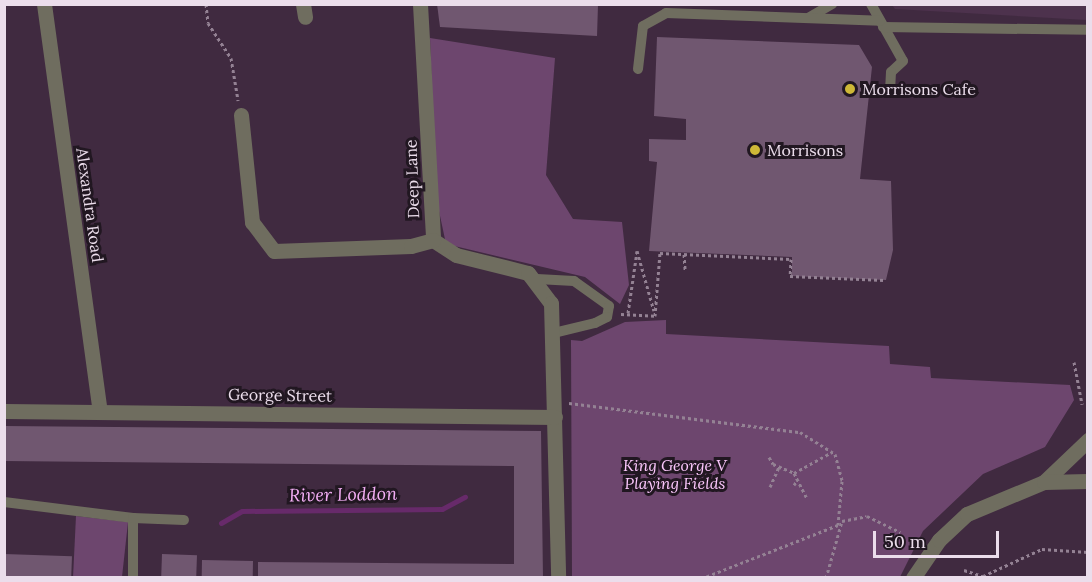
<!DOCTYPE html>
<style>
body{margin:0}
#map{position:relative;width:1092px;height:582px;overflow:hidden;background:#402a40;font-family:Lora,serif}
div>[style]{position:absolute}
[style*='--x']{left:calc(var(--x)*1px);top:calc(var(--y)*1px);width:calc(var(--w)*1px);rotate:calc(var(--a)*1deg)}
.built>*{inset:0;background:#4d324d}
.green>*{inset:0;background:#6d466e}
.stream>*{height:5px;margin:-2.5px;padding:0 2.5px;transform-origin:2.5px;border-radius:2.5px;background:#672a6a}
.building>*{inset:0;background:#705770;transform-origin:0 0}
.path>*{height:3px;margin-top:-1.5px;transform-origin:0;background:repeating-linear-gradient(90deg,#948294 0 3px,transparent 0 6px)}
.service>*{height:10px;margin:-5px;padding:0 5px;transform-origin:5px;border-radius:5px;background:#6f6d5f}
.minor>*{height:15px;margin:-7.5px;padding:0 7.5px;transform-origin:7.5px;border-radius:7.5px;background:#6f6d5f}
.dots>*{width:16px;height:16px;translate:-50% -50%;box-sizing:border-box;border:3px solid #211721;border-radius:50%}
span{translate:-50% -50%;white-space:nowrap;text-align:center;line-height:1.15;-webkit-text-stroke:6px #211721;paint-order:stroke}
.poi-label{font-size:16px;color:#ebddeb}
.left{translate:0 -50%;text-align:left}
.street-label{font-size:16px;color:#ebddeb}
.park-label{font-size:16px;color:#fcc7fd;font-style:italic}
.water-label{font-size:18px;color:#f4aff6;font-style:italic}
.frame{position:absolute;inset:0;border:6px solid #ebddeb;pointer-events:none}
.scale{position:absolute;left:873px;top:531px;width:126px;height:27px;box-sizing:border-box;border:3px solid #ebddeb;border-top:0;padding-left:8px;font-size:18px;line-height:21px;white-space:nowrap;color:#ebddeb;-webkit-text-stroke:4px #211721;paint-order:stroke}
</style>
<div id="map">
<div class="built">
<div style="clip-path:polygon(892px 5px,1087px 5px,1087px 20px,895px 9px)"></div>
</div>
<div class="green">
<div style="clip-path:polygon(430px 38px,555px 58px,546px 175px,573px 219px,622px 222px,629px 285px,620px 304px,585px 277px,446px 244px,436px 197px)"></div>
<div style="clip-path:polygon(666px 320px,666px 334px,889px 346px,890px 364px,930px 367px,931px 378px,1070px 385px,1074px 400px,1045px 447px,983px 474px,923px 531px,900px 577px,572px 577px,571px 340px,582px 341px,625px 322px)"></div>
<div style="clip-path:polygon(76px 516px,128px 522px,122px 577px,73px 578px)"></div>
</div>
<div class="stream">
<div style="--x:221;--y:523;--w:24;--a:-30"></div>
<div style="--x:242;--y:511;--w:200;--a:-0.6"></div>
<div style="--x:442;--y:509;--w:26;--a:-28"></div>
</div>
<div class="building">
<div style="clip-path:polygon(437px 4px,598px 4px,597px 36px,440px 27px)"></div>
<div style="clip-path:polygon(657px 37px,859px 45px,872px 67px,860px 179px,891px 181px,893px 250px,886px 280px,792px 276px,792px 257px,649px 251px,657px 162px,649px 161px,649px 139px,686px 140px,686px 119px,654px 116px)"></div>
<div style="clip-path:polygon(4px 426px,541px 431px,543px 578px,258px 578px,258px 562px,514px 564px,514px 466px,4px 461px)"></div>
<div style="left:4px;top:554px;width:68px;height:24px;rotate:2deg"></div>
<div style="left:162px;top:554px;width:35px;height:24px;rotate:2deg"></div>
<div style="left:202px;top:560px;width:51px;height:18px;rotate:1deg"></div>
</div>
<div class="path">
<div style="--x:206;--y:4;--w:19;--a:84"></div>
<div style="--x:208;--y:23;--w:42;--a:56.7"></div>
<div style="--x:231;--y:58;--w:43;--a:80.5"></div>
<div style="--x:684;--y:254;--w:16;--a:86"></div>
<div style="--x:628;--y:313;--w:63;--a:-81.7"></div>
<div style="--x:637;--y:251;--w:62;--a:74.2"></div>
<div style="--x:621;--y:314;--w:34;--a:3"></div>
<div style="--x:655;--y:316;--w:63;--a:-85.5"></div>
<div style="--x:660;--y:253;--w:131;--a:2.6"></div>
<div style="--x:791;--y:259;--w:17;--a:93"></div>
<div style="--x:790;--y:276;--w:94;--a:2.4"></div>
<div style="--x:1074;--y:362;--w:43;--a:79.2"></div>
<div style="--x:569;--y:403;--w:233;--a:7.2"></div>
<div style="--x:800;--y:432;--w:41;--a:32.2"></div>
<div style="--x:835;--y:454;--w:28;--a:75"></div>
<div style="--x:842;--y:481;--w:44;--a:95.2"></div>
<div style="--x:838;--y:525;--w:145;--a:158.6"></div>
<div style="--x:769;--y:457;--w:8;--a:60"></div>
<div style="--x:773;--y:464;--w:23;--a:23"></div>
<div style="--x:794;--y:473;--w:29;--a:63"></div>
<div style="--x:794;--y:473;--w:43;--a:-28.9"></div>
<div style="--x:794;--y:485;--w:7;--a:-56"></div>
<div style="--x:770;--y:487;--w:22;--a:-66"></div>
<div style="--x:964;--y:570;--w:20;--a:18"></div>
<div style="--x:983;--y:576;--w:65;--a:-24.6"></div>
<div style="--x:1042;--y:549;--w:46;--a:3.7"></div>
<div style="--x:826;--y:578;--w:59;--a:-74.3"></div>
<div style="--x:842;--y:521;--w:25;--a:-11"></div>
<div style="--x:867;--y:516;--w:37;--a:26"></div>
</div>
<div class="service">
<div style="--x:871;--y:4;--w:65;--a:60.7"></div>
<div style="--x:903;--y:61;--w:16;--a:137"></div>
<div style="--x:891;--y:72;--w:17;--a:93"></div>
<div style="--x:808;--y:18;--w:28;--a:-30"></div>
<div style="--x:883;--y:27;--w:205;--a:0.8"></div>
<div style="--x:638;--y:69;--w:43;--a:-83.4"></div>
<div style="--x:643;--y:26;--w:26;--a:-29"></div>
<div style="--x:666;--y:13;--w:214;--a:2.1"></div>
<div style="--x:537;--y:279;--w:37;--a:3"></div>
<div style="--x:574;--y:281;--w:43;--a:35.5"></div>
<div style="--x:609;--y:306;--w:11;--a:100"></div>
<div style="--x:607;--y:317;--w:13;--a:153"></div>
<div style="--x:595;--y:323;--w:42;--a:166.3"></div>
<div style="--x:4;--y:502;--w:130;--a:7.1"></div>
<div style="--x:133;--y:518;--w:60;--a:90"></div>
<div style="--x:133;--y:518;--w:51;--a:2.2"></div>
</div>
<div class="minor">
<div style="--x:44;--y:4;--w:411;--a:82.2"></div>
<div style="--x:303;--y:4;--w:13;--a:81"></div>
<div style="--x:420;--y:4;--w:236;--a:86.8"></div>
<div style="--x:433;--y:240;--w:27;--a:33"></div>
<div style="--x:456;--y:255;--w:74;--a:14"></div>
<div style="--x:528;--y:273;--w:38;--a:53"></div>
<div style="--x:551;--y:303;--w:275;--a:88.5"></div>
<div style="--x:241;--y:115;--w:108;--a:84.1"></div>
<div style="--x:252;--y:222;--w:36;--a:53"></div>
<div style="--x:274;--y:251;--w:137;--a:-2.1"></div>
<div style="--x:411;--y:246;--w:23;--a:-15"></div>
<div style="--x:4;--y:411;--w:551;--a:0.62"></div>
<div style="--x:1044;--y:482;--w:61;--a:-43.7"></div>
<div style="--x:913;--y:578;--w:46;--a:-55.6"></div>
<div style="--x:939;--y:540;--w:38;--a:-43"></div>
<div style="--x:967;--y:514;--w:83;--a:-22.6"></div>
<div style="--x:1044;--y:482;--w:44;--a:-1.3"></div>
</div>
<div class="dots">
<div style="left:850px;top:89px;background:#ceb837"></div>
<div style="left:755px;top:150px;background:#ceb837"></div>
</div>
<div class="poi-label">
<span class="left" style="left:862px;top:89px">Morrisons Cafe</span>
<span class="left" style="left:767px;top:150px">Morrisons</span>
</div>
<div class="street-label">
<span style="left:412px;top:179px;rotate:-92deg">Deep Lane</span>
<span style="left:90px;top:205px;rotate:82deg">Alexandra Road</span>
<span style="left:280px;top:395px;rotate:1deg">George Street</span>
</div>
<div class="park-label">
<span style="left:675px;top:474px">King George V<br>Playing Fields</span>
</div>
<div class="water-label">
<span style="left:343px;top:495px;rotate:-1deg">River Loddon</span>
</div>
<div class="frame"></div>
<div class="scale">50 m</div>
</div>
